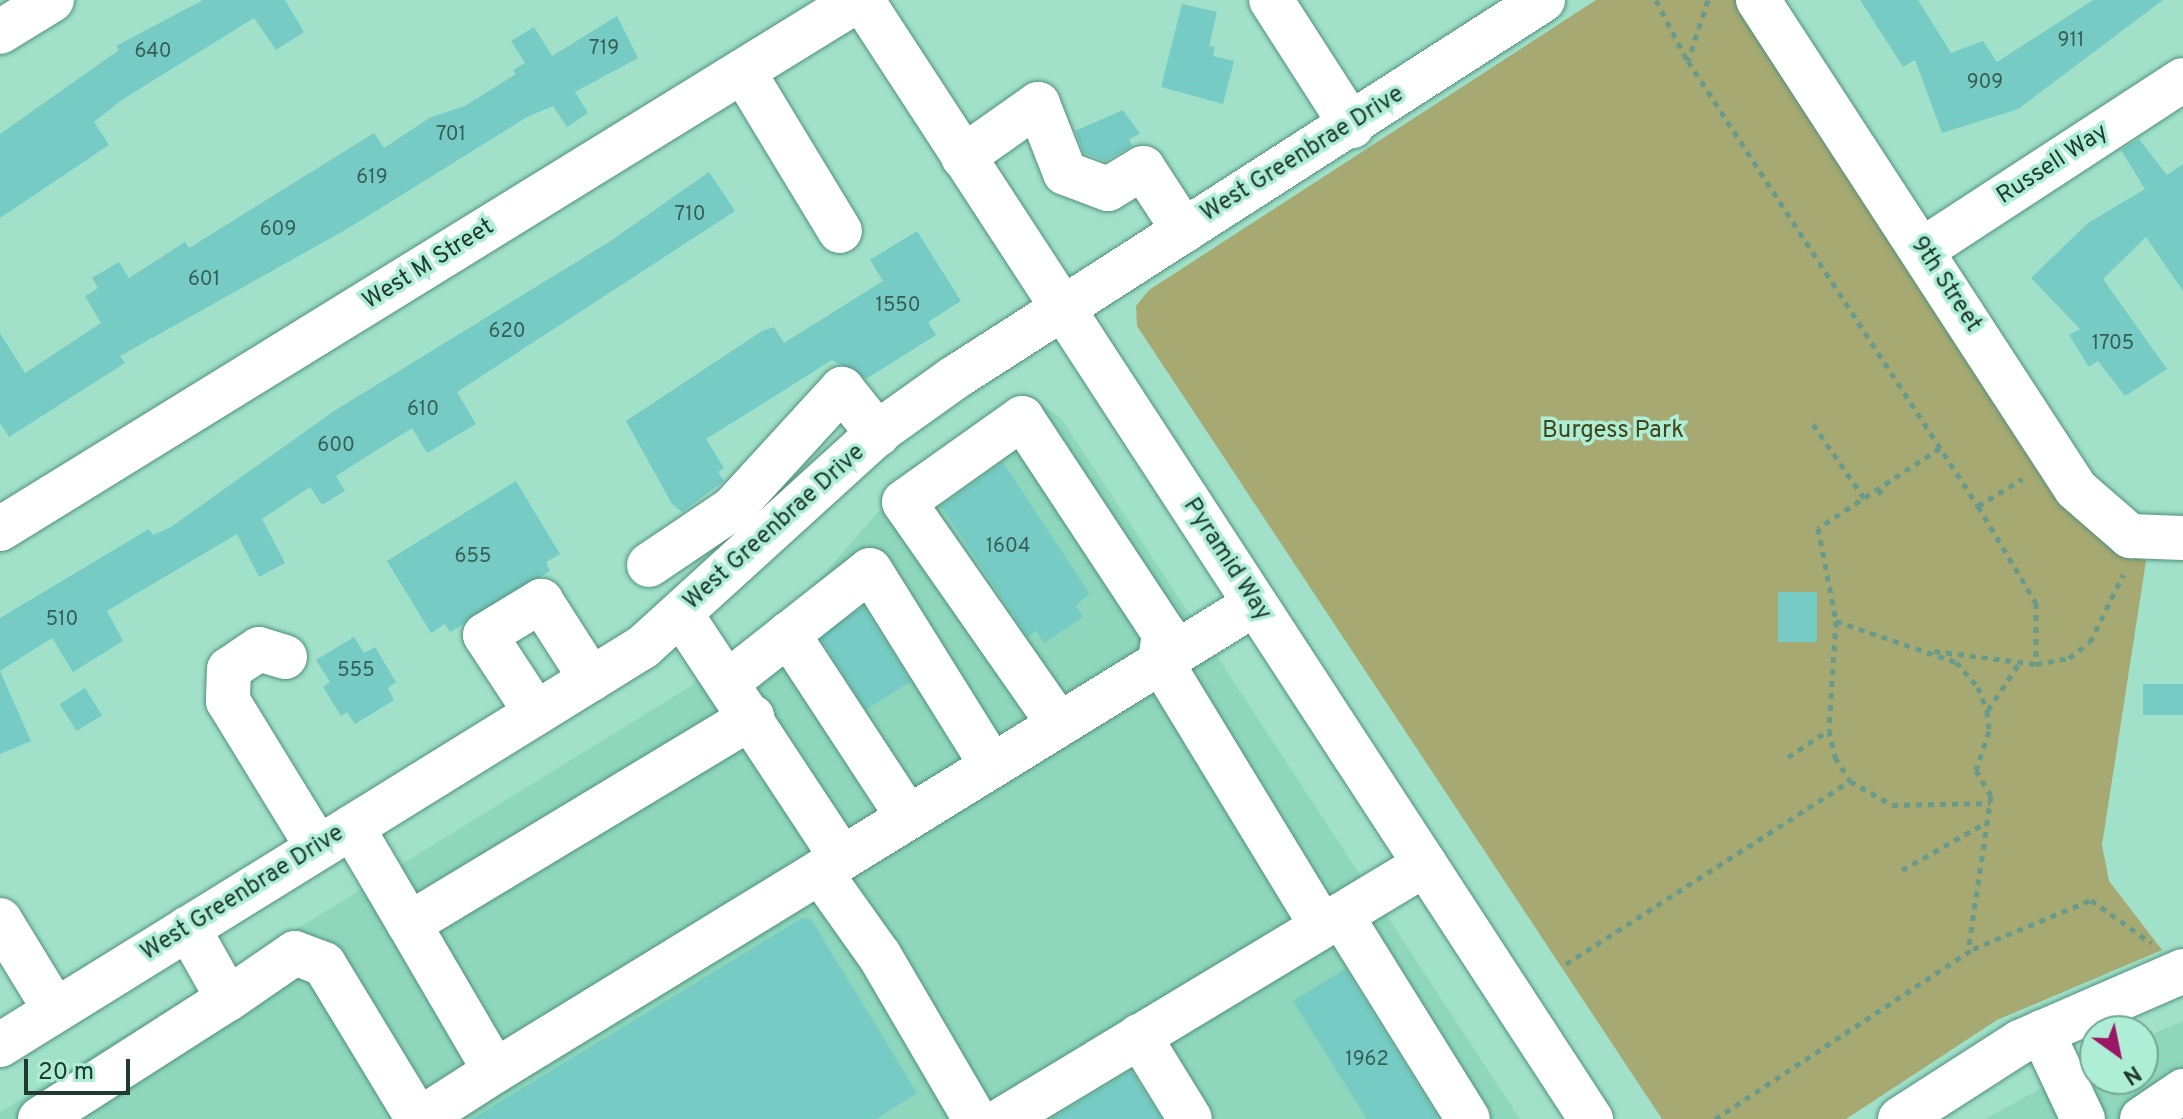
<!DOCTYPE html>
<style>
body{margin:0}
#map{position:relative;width:2183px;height:1119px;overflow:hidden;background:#a1e1ca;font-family:Overpass,sans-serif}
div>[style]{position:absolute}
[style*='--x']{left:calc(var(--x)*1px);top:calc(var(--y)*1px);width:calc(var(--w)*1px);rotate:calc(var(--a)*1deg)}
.built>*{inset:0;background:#8ed7bd}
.green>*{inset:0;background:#a6a972}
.building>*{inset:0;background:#76cbc5;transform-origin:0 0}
.path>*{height:5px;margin-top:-2.5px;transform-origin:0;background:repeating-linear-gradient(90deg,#6a9a89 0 6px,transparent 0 12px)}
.roads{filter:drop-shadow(0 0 2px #51907b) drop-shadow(0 0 2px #51907b)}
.minor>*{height:44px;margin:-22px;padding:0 22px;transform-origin:22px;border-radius:22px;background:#fff}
.major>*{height:44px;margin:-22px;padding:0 22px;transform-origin:22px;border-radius:22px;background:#fff}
span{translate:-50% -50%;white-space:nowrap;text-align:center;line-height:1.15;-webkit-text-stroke:7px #aeeed7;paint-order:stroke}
.number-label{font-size:20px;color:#365e56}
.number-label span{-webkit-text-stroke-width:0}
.street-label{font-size:24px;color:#203a31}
.park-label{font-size:24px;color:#444515}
.north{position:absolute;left:2079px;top:1015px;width:80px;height:80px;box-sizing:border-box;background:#aeeed7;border:2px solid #75a695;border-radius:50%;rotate:147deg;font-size:22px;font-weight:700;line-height:32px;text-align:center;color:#203a31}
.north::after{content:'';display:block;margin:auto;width:28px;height:36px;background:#9c1667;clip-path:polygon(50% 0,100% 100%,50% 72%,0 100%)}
.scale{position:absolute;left:24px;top:1059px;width:106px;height:36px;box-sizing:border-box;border:4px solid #203a31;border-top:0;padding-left:10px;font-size:24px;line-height:28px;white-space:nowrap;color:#203a31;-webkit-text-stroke:6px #aeeed7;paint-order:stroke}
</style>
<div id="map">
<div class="built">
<div style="clip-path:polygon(1035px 400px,1061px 418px,1520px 1119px,0 1119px,0 1112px,691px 686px,813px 587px,877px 513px,931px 467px,990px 423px)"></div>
<div style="clip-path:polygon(2183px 1021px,2183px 1119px,1985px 1119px,2095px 1059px,2095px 1079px,2143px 1079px,2143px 1038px)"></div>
</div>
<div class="green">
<div style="clip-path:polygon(1596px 0,1736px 0,2059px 498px,2102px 540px,2146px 561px,2102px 845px,2109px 881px,2162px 950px,1997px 1020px,1846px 1119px,1662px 1119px,1137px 326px,1136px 306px,1149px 290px)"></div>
</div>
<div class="building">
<div style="clip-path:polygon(203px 0,285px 0,304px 32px,276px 50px,254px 18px,123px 99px,94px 122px,109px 145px,0 218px,0 134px,119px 50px,116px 46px)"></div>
<div style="clip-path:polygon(1860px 0,1918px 0,1951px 53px,1983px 41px,1997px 62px,2093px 0,2163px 0,2018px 109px,1942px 133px,1915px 60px,1903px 67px)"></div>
<div style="clip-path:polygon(1182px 4px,1217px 12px,1209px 46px,1215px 47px,1213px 56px,1234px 61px,1223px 104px,1161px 87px)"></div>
<div style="clip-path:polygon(617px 16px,638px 58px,575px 92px,588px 113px,567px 127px,553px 106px,527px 117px,347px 229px,120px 356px,125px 363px,9px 437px,0 423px,0 333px,25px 373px,101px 323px,85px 296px,98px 288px,92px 278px,119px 262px,129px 278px,185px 242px,189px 248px,374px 133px,384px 148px,431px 117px,465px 106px,516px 74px,513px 70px,525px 63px,511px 41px,534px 27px,552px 56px)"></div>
<div style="clip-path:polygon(1123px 110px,1140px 134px,1129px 139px,1132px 146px,1105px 161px,1084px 153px,1075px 131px)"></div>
<div style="clip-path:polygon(2139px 139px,2167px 175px,2183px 164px,2183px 291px,2146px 237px,2103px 279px,2167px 369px,2125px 396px,2098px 361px,2089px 367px,2069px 335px,2080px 329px,2031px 278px,2088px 223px,2145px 189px,2121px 150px)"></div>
<div style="clip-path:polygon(709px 172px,735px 211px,457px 392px,476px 424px,427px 453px,412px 428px,336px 476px,345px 491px,322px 505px,310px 487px,262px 519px,285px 563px,259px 577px,237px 534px,107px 611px,123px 641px,73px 672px,52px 638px,0 671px,31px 741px,0 754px,0 618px,149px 529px,153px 535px,171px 527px,334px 411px,609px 242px)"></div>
<div style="clip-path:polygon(917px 231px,961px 301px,928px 322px,936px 335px,866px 379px,832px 360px,706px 439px,724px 468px,718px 472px,724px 481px,682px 512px,672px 504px,626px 421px,762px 331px,774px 327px,784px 343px,883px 281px,870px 260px)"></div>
<div style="clip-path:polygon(1003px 462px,1089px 593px,1076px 606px,1083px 617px,1044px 643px,1036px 631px,1028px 637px,941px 506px)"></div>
<div style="clip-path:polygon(516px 481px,560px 554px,546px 562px,550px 571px,450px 632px,445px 624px,431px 633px,387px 561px)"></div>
<div style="left:1817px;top:592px;width:50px;height:39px;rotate:90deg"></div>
<div style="left:864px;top:607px;width:88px;height:53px;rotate:58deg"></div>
<div style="clip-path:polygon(354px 637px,364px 653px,375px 647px,396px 682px,388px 688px,394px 700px,355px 724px,347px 712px,341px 716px,323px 687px,330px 682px,316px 660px)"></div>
<div style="left:2143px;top:684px;width:40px;height:31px"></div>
<div style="left:85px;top:688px;width:32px;height:30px;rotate:58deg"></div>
<div style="clip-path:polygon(802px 918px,811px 919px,917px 1093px,876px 1119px,472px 1119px)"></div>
<div style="clip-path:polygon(1345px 969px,1439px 1119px,1367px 1119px,1293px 1001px)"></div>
<div style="clip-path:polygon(1131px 1071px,1161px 1119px,1051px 1119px)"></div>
</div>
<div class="path">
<div style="--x:1656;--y:0;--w:68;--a:62.7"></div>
<div style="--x:1708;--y:0;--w:64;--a:108.2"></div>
<div style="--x:1688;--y:61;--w:531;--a:56.91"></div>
<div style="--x:1978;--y:506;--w:52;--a:-31.5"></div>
<div style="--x:1813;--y:424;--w:90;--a:55.4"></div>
<div style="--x:1940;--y:448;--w:146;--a:146.7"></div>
<div style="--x:1818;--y:528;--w:95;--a:79"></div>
<div style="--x:1836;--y:621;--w:127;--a:18.9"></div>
<div style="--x:1956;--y:662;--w:33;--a:49"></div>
<div style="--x:1978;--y:687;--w:26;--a:69"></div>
<div style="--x:1987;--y:711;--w:20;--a:84"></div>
<div style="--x:1989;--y:731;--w:41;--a:108.4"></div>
<div style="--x:1976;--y:770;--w:30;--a:60"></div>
<div style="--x:1991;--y:796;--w:158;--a:98.4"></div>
<div style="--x:1878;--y:489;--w:11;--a:56"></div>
<div style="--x:1978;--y:506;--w:113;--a:59.1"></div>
<div style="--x:2036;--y:603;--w:61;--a:90"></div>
<div style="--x:1836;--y:621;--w:109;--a:93.7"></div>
<div style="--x:1829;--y:730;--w:28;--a:77"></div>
<div style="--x:1835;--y:757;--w:28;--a:58"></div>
<div style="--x:1850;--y:781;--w:48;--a:29.7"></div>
<div style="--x:1892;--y:805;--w:98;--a:-1.2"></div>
<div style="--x:1934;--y:651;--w:103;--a:7.3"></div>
<div style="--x:2036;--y:664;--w:34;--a:-10"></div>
<div style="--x:2069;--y:658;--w:26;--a:-37"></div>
<div style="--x:2090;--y:642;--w:75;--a:-63.8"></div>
<div style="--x:1988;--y:710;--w:58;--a:-56.3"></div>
<div style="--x:1788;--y:757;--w:49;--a:-33.4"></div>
<div style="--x:1902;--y:870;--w:98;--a:-29.5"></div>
<div style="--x:1566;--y:964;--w:338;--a:-32.8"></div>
<div style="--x:1715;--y:1119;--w:309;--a:-33.4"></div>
<div style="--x:1973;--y:949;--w:128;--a:-22.6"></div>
<div style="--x:2091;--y:900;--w:74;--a:35.6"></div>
</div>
<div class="roads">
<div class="minor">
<div style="--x:1271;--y:0;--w:150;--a:57.3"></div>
<div style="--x:1758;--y:0;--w:583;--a:56.96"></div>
<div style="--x:2076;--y:489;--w:72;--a:41"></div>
<div style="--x:2130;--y:536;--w:53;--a:2.2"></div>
<div style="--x:0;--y:32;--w:61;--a:-31.6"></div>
<div style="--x:743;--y:71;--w:187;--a:58.8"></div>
<div style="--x:963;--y:157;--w:92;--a:-35.2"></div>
<div style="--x:1038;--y:104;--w:74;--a:68.6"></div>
<div style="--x:1065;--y:173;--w:46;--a:20.4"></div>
<div style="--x:1108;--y:189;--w:41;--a:-31"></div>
<div style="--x:1143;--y:168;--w:75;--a:56.9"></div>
<div style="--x:1922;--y:250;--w:311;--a:-33.1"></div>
<div style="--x:0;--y:529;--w:1008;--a:-31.66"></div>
<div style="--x:649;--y:565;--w:100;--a:-34"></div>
<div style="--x:732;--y:509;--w:163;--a:-47.5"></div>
<div style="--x:842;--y:389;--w:58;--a:51.3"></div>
<div style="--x:681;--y:614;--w:292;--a:56.6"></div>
<div style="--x:788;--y:634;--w:217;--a:56.8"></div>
<div style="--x:285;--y:657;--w:27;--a:-163"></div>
<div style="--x:259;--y:649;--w:36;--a:146"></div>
<div style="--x:229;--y:669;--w:32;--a:92"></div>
<div style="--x:228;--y:701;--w:172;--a:58.5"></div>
<div style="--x:729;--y:681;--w:179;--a:-38.2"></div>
<div style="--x:870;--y:570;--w:227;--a:58.1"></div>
<div style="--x:536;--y:713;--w:93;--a:-123.2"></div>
<div style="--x:485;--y:635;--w:66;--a:-31.3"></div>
<div style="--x:541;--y:601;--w:93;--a:57.3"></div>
<div style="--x:1058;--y:723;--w:269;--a:-124.9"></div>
<div style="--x:904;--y:502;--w:145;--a:-35.4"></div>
<div style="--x:1022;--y:418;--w:258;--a:56.6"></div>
<div style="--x:1164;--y:633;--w:27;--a:98"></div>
<div style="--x:1160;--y:660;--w:311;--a:58.7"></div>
<div style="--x:352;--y:827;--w:113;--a:59.6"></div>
<div style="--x:409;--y:924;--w:401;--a:-31.1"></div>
<div style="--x:1341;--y:915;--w:240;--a:58.1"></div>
<div style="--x:0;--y:920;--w:105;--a:58.6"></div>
<div style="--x:409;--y:924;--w:170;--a:59.7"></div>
<div style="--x:495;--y:1071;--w:89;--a:147.4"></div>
<div style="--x:188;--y:928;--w:81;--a:60.6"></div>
<div style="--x:228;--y:999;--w:81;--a:-34.5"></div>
<div style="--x:295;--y:953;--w:31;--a:21"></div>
<div style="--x:324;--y:964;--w:181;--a:58.8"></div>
<div style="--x:2042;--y:1032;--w:96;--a:64.8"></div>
<div style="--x:1139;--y:1036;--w:97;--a:58.4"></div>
<div style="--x:0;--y:1045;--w:756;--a:-31.76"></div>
<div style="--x:643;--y:647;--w:326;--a:-42.3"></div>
<div style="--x:884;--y:428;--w:86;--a:-35.5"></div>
<div style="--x:954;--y:378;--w:700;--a:-32.69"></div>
<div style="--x:495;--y:1071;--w:381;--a:-31.5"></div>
<div style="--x:40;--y:1119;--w:223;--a:-32.6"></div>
<div style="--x:975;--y:1119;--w:190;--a:-120.3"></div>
<div style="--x:879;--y:955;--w:102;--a:-125.4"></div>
<div style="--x:820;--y:872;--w:511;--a:-31.64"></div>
<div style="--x:1003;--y:1119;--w:493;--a:-31.1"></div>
<div style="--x:1900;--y:1119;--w:143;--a:-32.7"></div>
<div style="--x:2020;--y:1042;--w:178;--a:-23.5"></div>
<div style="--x:2142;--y:1119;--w:50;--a:-34.3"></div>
</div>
<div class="major">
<div style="--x:862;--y:0;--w:1336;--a:56.92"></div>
</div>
</div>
<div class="number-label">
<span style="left:2071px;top:41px">911</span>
<span style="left:604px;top:49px">719</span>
<span style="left:153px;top:52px">640</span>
<span style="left:1985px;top:83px">909</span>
<span style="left:451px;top:135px">701</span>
<span style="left:372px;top:178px">619</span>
<span style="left:690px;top:215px">710</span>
<span style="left:278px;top:230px">609</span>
<span style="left:204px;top:280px">601</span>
<span style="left:898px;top:306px">1550</span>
<span style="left:507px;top:332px">620</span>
<span style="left:2113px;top:344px">1705</span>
<span style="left:423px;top:410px">610</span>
<span style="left:336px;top:446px">600</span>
<span style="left:1008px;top:547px">1604</span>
<span style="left:473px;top:557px">655</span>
<span style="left:62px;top:620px">510</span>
<span style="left:356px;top:671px">555</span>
<span style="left:1367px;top:1060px">1962</span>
</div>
<div class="street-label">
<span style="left:1303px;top:155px;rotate:-32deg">West Greenbrae Drive</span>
<span style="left:2053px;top:165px;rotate:-33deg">Russell Way</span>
<span style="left:429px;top:265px;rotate:-32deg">West M Street</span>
<span style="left:1945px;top:285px;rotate:57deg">9th Street</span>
<span style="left:775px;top:528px;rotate:-42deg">West Greenbrae Drive</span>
<span style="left:1226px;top:560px;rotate:57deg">Pyramid Way</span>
<span style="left:243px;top:894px;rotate:-32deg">West Greenbrae Drive</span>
</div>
<div class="park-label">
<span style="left:1613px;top:432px">Burgess Park</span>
</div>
<div class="north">N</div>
<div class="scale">20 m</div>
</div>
